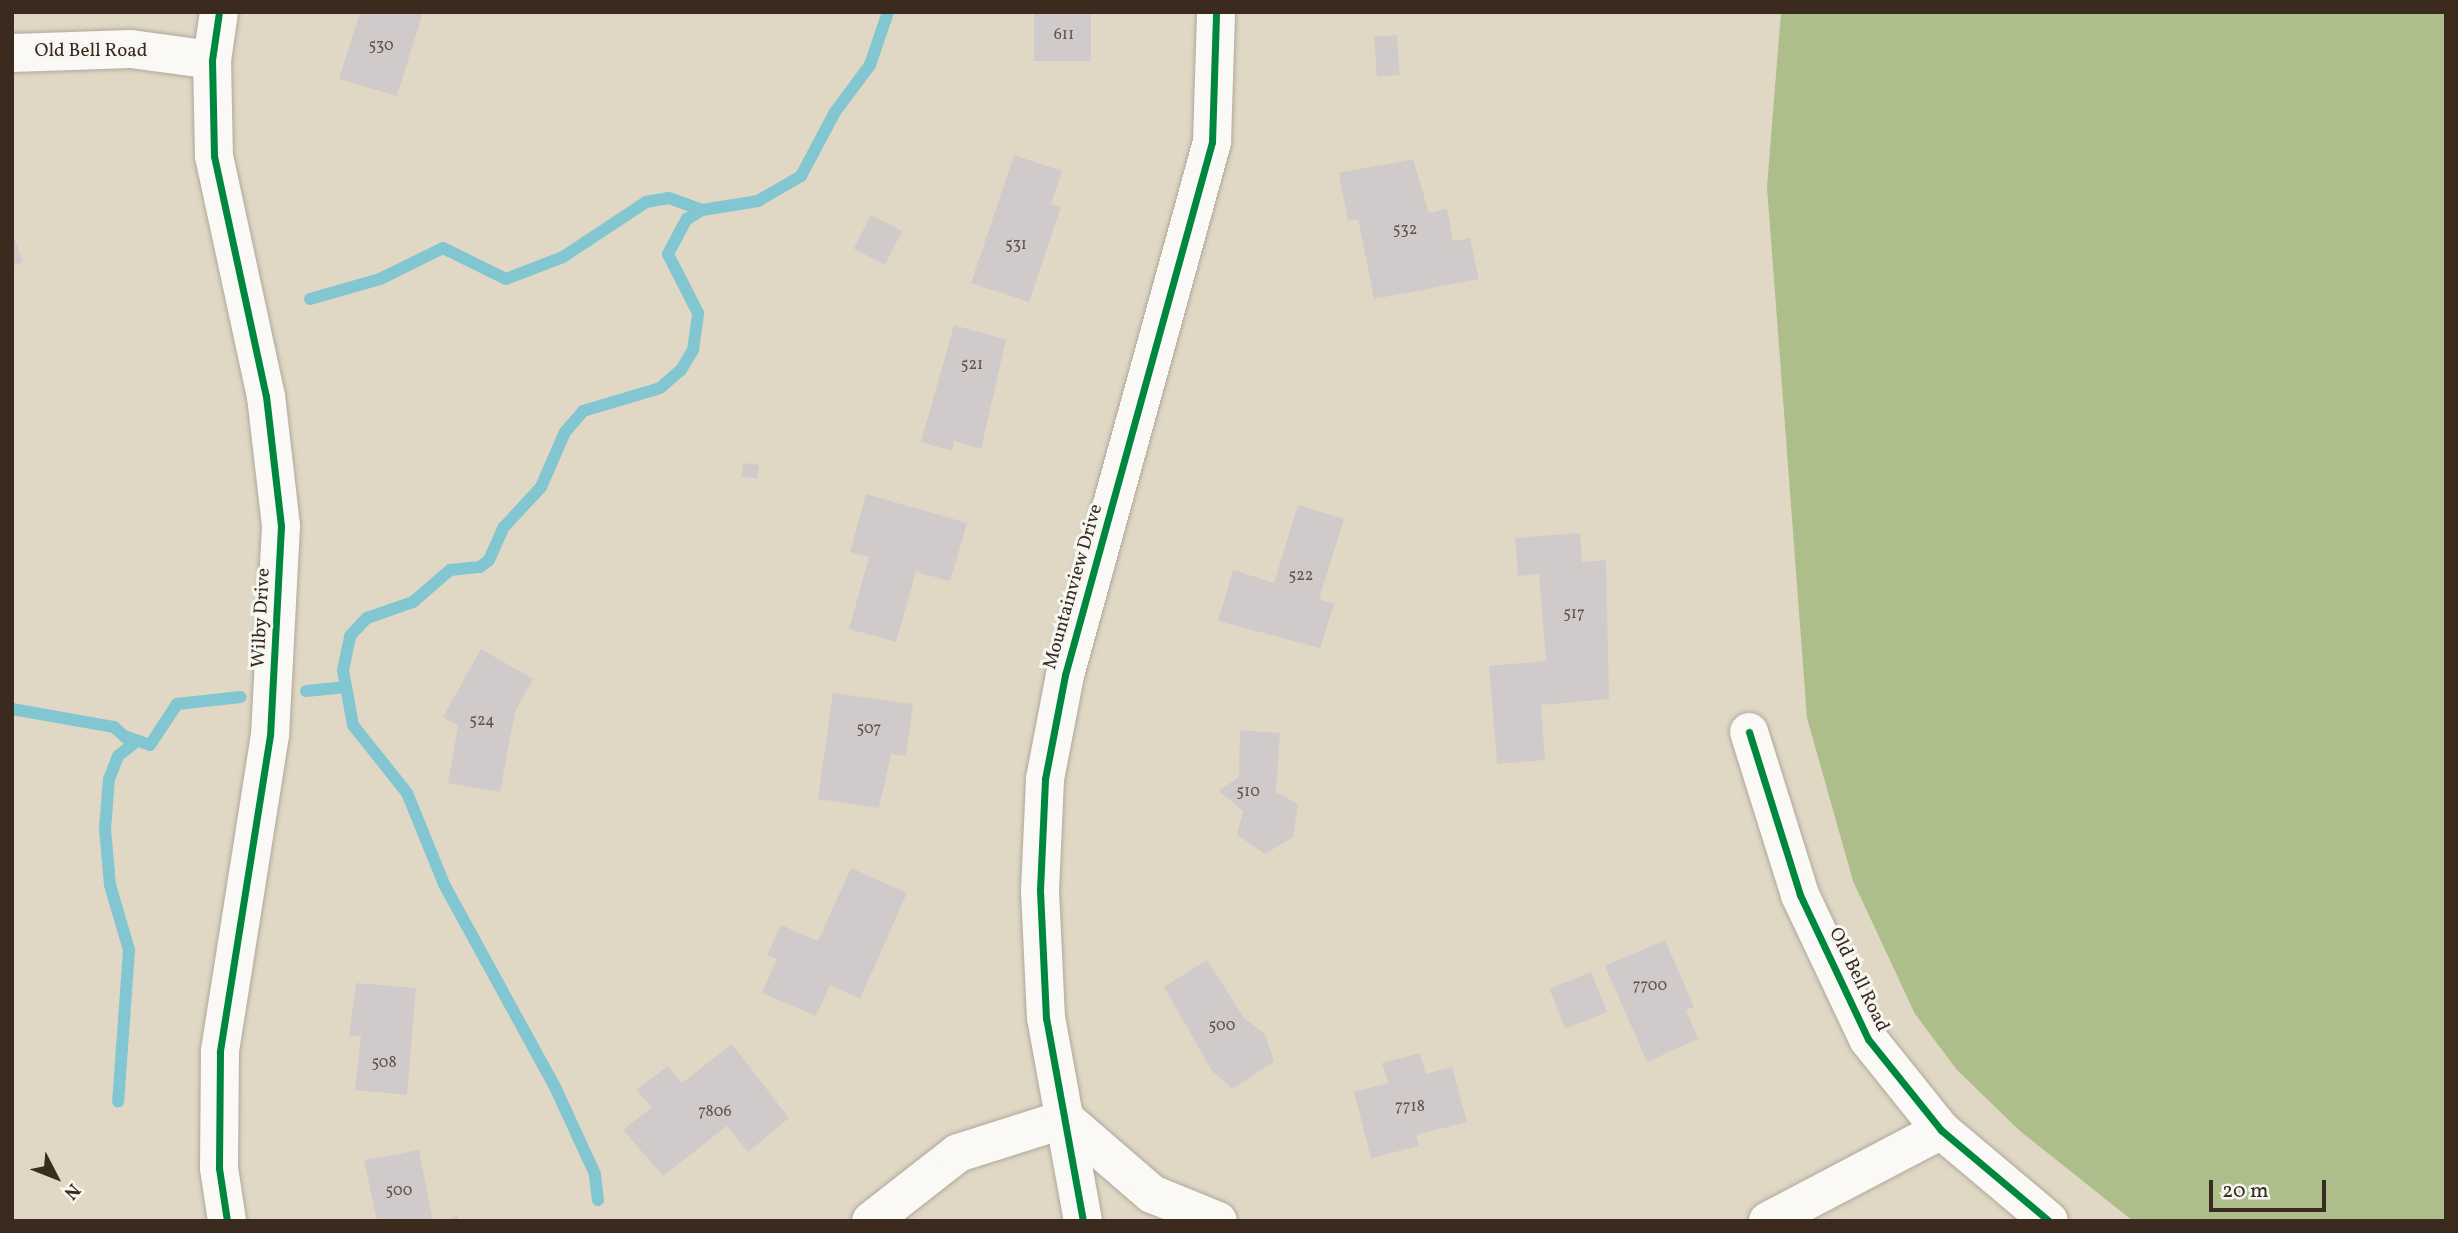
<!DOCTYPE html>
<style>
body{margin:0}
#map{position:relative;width:2458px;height:1233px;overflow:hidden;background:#e0d8c5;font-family:Vollkorn,serif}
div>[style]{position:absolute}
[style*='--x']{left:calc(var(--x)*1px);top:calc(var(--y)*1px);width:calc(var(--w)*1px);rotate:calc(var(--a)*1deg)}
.forest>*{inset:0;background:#aebe8b}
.stream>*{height:12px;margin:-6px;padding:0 6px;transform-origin:6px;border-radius:6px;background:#82c6d2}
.building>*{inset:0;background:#d0cacb;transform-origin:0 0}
.roads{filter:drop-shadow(0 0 2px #afa89b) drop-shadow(0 0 2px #afa89b)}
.minor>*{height:38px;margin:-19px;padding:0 19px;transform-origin:19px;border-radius:19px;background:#faf9f6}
.cycleway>*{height:7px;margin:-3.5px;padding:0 3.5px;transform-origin:3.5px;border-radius:3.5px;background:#00873e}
span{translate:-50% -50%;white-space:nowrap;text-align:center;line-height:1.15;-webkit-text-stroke:6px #f6f6f2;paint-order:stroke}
.number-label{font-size:16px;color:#605249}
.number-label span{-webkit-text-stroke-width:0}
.street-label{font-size:19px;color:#3b2a1e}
.frame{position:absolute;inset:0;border:14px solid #3b2a1e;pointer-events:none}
.north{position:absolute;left:21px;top:1142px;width:70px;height:70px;-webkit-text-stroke:5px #f6f6f2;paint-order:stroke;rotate:132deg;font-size:19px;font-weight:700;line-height:28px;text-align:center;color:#3b2a1e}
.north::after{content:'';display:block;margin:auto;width:24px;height:32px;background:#3b2a1e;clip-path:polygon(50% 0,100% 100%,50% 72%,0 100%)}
.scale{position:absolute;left:2209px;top:1180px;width:117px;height:32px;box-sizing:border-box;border:4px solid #3b2a1e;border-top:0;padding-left:9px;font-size:21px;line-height:24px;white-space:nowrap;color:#3b2a1e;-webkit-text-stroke:5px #f6f6f2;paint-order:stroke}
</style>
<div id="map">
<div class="forest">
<div style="clip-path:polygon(1781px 12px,2446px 12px,2446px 1221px,2133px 1221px,2020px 1131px,1957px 1070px,1915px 1014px,1853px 881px,1807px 718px,1767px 187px)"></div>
</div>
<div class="stream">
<div style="--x:310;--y:299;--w:73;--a:-15.9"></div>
<div style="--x:380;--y:279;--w:70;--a:-26.2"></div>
<div style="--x:443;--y:248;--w:70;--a:26.2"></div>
<div style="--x:506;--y:279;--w:61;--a:-21.1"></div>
<div style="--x:563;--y:257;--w:100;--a:-33.5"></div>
<div style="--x:646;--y:202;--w:23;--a:-10"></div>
<div style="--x:669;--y:198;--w:35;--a:20"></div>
<div style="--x:702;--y:210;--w:57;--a:-9.1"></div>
<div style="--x:758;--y:201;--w:50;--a:-30.2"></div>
<div style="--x:801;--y:176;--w:72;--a:-62"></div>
<div style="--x:835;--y:112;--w:59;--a:-53.3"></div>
<div style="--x:870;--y:65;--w:56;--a:-71.2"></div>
<div style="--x:306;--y:691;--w:40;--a:-5.7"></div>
<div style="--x:12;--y:709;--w:104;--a:10"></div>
<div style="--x:114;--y:727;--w:25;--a:42"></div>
<div style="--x:133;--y:744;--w:19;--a:141"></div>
<div style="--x:118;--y:756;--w:25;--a:111"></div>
<div style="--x:109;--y:779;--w:50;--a:94.6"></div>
<div style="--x:105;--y:829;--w:56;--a:84.9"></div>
<div style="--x:110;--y:885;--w:68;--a:73.7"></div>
<div style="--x:129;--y:950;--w:152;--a:94.1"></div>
<div style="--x:127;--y:737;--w:24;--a:19"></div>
<div style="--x:150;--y:745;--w:49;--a:-56.6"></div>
<div style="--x:177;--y:704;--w:64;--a:-6.2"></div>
<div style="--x:598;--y:1200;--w:26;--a:-97"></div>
<div style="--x:595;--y:1174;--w:96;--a:-114.7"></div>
<div style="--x:555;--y:1087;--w:231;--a:-118.7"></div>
<div style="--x:444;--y:884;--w:98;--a:-112.1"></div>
<div style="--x:407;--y:793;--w:87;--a:-128.5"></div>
<div style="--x:353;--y:725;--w:56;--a:-100.3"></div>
<div style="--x:343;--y:670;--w:35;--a:-78"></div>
<div style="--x:350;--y:636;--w:25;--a:-47"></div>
<div style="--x:367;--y:618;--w:49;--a:-19.2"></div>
<div style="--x:413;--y:602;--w:49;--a:-40.9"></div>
<div style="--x:450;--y:570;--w:30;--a:-6"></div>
<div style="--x:480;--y:567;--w:11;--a:-38"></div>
<div style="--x:489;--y:560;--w:36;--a:-66"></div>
<div style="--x:504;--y:527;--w:54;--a:-47.2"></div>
<div style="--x:541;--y:487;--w:60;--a:-66.4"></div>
<div style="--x:565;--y:432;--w:28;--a:-49"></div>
<div style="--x:583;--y:411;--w:80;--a:-16.6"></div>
<div style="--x:660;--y:388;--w:28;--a:-41"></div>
<div style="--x:681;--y:370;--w:23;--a:-59"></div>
<div style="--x:693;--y:350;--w:37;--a:-82"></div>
<div style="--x:698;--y:313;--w:66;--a:-117"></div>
<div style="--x:668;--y:254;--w:40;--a:-62"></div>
<div style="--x:687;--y:219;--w:17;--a:-31"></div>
</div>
<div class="building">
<div style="clip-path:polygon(360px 12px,423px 12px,397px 96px,339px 79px)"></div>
<div style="left:1034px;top:12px;width:57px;height:49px"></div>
<div style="left:1397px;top:35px;width:40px;height:23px;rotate:86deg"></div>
<div style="clip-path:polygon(1014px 155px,1062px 171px,1051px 204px,1061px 207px,1029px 302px,971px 283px)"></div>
<div style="clip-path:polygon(1413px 159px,1429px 213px,1447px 209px,1453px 241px,1470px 238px,1479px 279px,1374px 299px,1358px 219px,1348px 221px,1339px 173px)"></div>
<div style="left:871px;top:215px;width:35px;height:38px;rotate:27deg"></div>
<div style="clip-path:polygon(12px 233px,23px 262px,12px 266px)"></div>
<div style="clip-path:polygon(954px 325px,1006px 340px,981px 449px,954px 441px,952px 451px,921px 442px)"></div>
<div style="left:743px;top:463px;width:16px;height:14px;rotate:7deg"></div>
<div style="clip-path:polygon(866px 494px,967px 523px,950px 581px,916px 572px,896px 642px,849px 629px,869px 557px,850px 552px)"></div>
<div style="clip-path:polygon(1298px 505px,1344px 519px,1319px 599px,1334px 604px,1320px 648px,1218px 621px,1233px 570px,1274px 583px)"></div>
<div style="clip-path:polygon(1580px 533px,1582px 562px,1606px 560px,1609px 699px,1541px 705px,1545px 760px,1497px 764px,1489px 666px,1546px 661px,1539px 574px,1518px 576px,1515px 538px)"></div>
<div style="clip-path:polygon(481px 649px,533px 679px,515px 712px,500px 792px,448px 783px,458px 726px,443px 717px)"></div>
<div style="clip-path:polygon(833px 693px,913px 704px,906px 756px,891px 754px,879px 808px,818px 799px)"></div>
<div style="clip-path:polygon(1240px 730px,1280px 733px,1276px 792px,1298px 804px,1293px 837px,1265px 854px,1237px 835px,1243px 811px,1219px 791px,1239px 777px)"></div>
<div style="clip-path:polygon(851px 868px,907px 893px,860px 999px,830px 985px,816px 1016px,762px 993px,777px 959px,767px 955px,781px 925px,818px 941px)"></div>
<div style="clip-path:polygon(1665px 940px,1694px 1007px,1686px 1010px,1698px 1039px,1647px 1062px,1605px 966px)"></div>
<div style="clip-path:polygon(1207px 960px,1244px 1018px,1265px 1034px,1274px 1061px,1233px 1089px,1212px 1071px,1164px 987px)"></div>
<div style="left:1591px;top:972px;width:43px;height:45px;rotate:68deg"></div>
<div style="clip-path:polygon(356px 983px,416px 988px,407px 1095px,355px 1090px,361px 1036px,349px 1036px)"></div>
<div style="clip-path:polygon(732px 1044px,789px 1118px,748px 1152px,727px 1126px,663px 1176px,623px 1130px,652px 1107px,636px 1090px,668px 1066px,682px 1083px)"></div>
<div style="clip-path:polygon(1420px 1053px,1426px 1074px,1452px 1067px,1467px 1122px,1416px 1135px,1419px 1146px,1371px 1158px,1354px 1092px,1388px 1083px,1382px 1063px)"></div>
<div style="clip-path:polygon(419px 1150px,433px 1221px,377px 1221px,364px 1160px)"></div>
<div style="clip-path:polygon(458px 1216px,459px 1221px,443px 1221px,443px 1220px)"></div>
</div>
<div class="roads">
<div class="minor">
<div style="--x:219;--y:12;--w:49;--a:98.3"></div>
<div style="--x:212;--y:60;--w:96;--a:88.8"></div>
<div style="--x:214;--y:156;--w:246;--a:77.8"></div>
<div style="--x:266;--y:396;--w:131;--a:83.4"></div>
<div style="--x:281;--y:526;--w:209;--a:93"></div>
<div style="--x:270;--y:735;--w:321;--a:99"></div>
<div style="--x:220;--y:1052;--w:116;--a:90.5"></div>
<div style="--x:219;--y:1168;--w:54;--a:81.4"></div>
<div style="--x:12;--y:53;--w:119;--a:-1.9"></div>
<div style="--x:131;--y:49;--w:82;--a:7.7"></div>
<div style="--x:1749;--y:732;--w:171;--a:72.6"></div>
<div style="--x:1800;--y:895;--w:159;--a:64.7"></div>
<div style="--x:1868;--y:1039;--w:117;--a:51.3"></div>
<div style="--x:1941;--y:1130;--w:141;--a:40.1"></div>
<div style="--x:871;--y:1221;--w:110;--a:-38"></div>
<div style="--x:958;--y:1153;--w:112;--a:-17.6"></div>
<div style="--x:1065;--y:1119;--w:115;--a:40.8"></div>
<div style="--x:1152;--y:1194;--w:71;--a:22.2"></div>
<div style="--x:1083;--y:1221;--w:206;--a:-100.3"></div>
<div style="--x:1046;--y:1018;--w:128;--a:-92.7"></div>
<div style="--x:1040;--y:890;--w:111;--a:-87.4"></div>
<div style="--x:1045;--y:779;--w:106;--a:-79.1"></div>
<div style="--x:1065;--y:675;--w:553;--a:-74.58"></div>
<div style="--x:1212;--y:142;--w:130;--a:-88.2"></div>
<div style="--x:1768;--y:1221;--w:195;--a:-27.7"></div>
</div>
</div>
<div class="cycleway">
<div style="--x:219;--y:12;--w:49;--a:98.3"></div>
<div style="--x:212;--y:60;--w:96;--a:88.8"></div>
<div style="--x:214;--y:156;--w:246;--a:77.8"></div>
<div style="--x:266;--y:396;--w:131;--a:83.4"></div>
<div style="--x:281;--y:526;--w:209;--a:93"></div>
<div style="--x:270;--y:735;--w:321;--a:99"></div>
<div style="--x:220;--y:1052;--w:116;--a:90.5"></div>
<div style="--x:219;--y:1168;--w:54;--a:81.4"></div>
<div style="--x:1749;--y:732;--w:171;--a:72.6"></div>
<div style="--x:1800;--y:895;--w:159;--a:64.7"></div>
<div style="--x:1868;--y:1039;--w:117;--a:51.3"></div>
<div style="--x:1941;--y:1130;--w:141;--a:40.1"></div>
<div style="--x:1083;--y:1221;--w:206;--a:-100.3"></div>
<div style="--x:1046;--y:1018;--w:128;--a:-92.7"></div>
<div style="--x:1040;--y:890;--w:111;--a:-87.4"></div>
<div style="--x:1045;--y:779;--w:106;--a:-79.1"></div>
<div style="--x:1065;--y:675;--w:553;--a:-74.58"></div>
<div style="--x:1212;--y:142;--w:130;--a:-88.2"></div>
</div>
<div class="number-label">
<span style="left:1064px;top:35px">611</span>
<span style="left:381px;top:46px">530</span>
<span style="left:1405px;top:230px">532</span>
<span style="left:1016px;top:245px">531</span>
<span style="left:972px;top:365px">521</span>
<span style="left:1301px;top:576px">522</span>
<span style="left:1574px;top:614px">517</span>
<span style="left:482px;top:721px">524</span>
<span style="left:869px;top:729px">507</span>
<span style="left:1248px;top:792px">510</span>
<span style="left:1650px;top:986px">7700</span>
<span style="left:1222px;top:1026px">500</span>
<span style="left:384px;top:1063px">508</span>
<span style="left:1410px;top:1107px">7718</span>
<span style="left:715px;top:1112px">7806</span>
<span style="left:399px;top:1191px">500</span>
</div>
<div class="street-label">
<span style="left:91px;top:52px">Old Bell Road</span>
<span style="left:1074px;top:587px;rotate:-74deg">Mountainview Drive</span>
<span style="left:262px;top:618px;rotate:-87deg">Wilby Drive</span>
<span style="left:1858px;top:980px;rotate:64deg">Old Bell Road</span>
</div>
<div class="frame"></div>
<div class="north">N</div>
<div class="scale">20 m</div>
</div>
